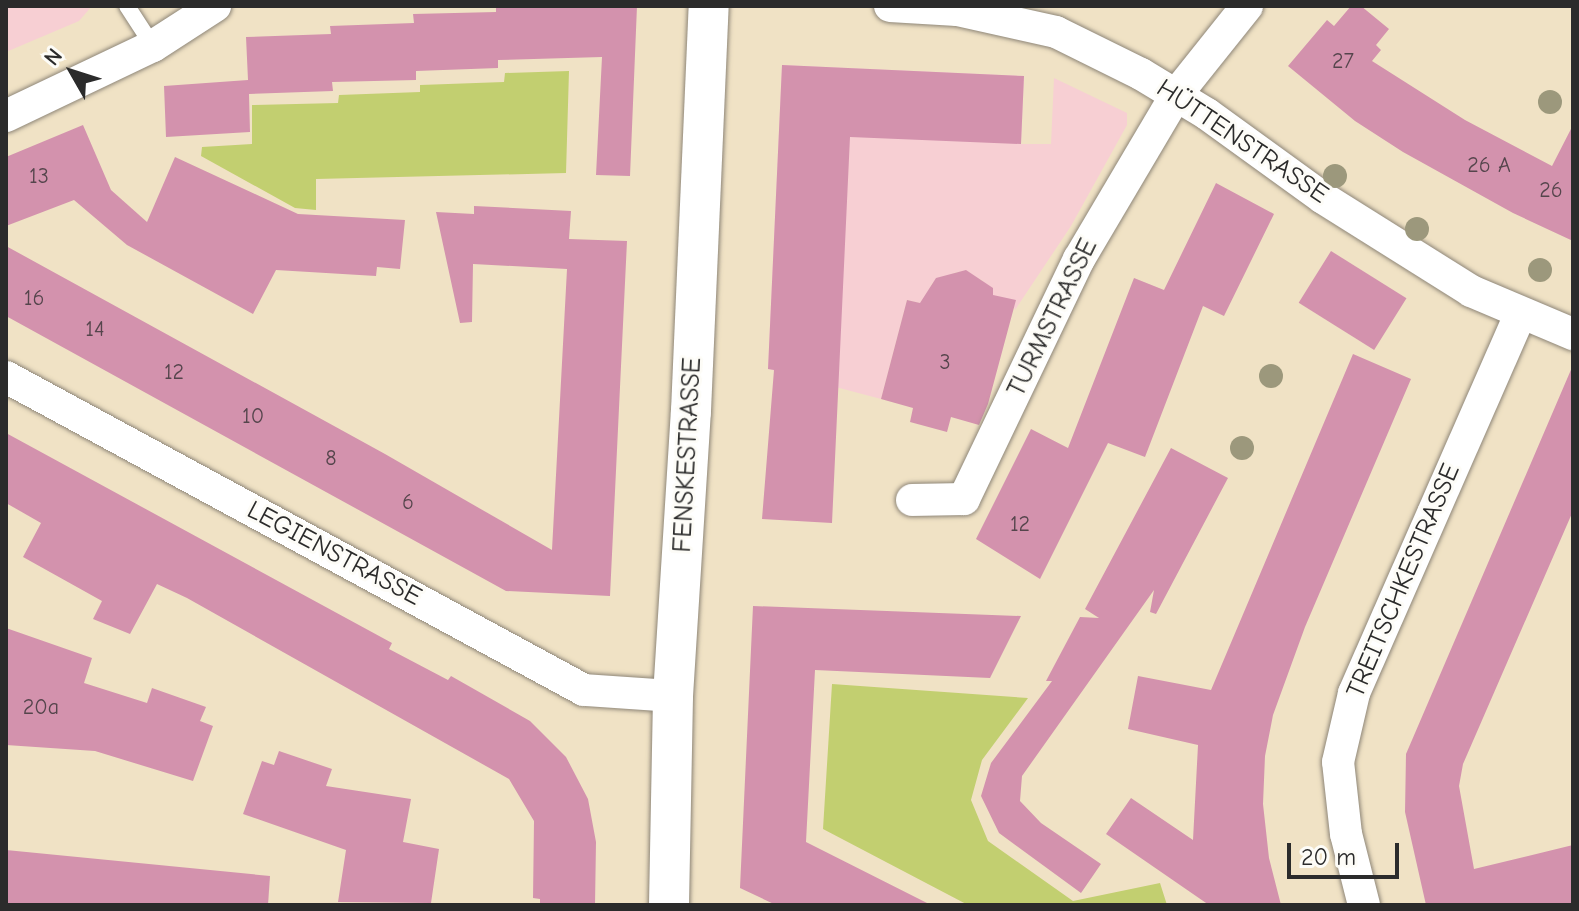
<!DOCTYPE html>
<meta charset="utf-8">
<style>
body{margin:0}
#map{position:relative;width:1579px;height:911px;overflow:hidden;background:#f0e2c5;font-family:"Comic Neue",sans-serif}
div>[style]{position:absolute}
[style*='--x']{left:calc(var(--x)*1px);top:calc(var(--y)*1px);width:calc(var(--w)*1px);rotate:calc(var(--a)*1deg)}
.built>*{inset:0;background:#f7cfd3}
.green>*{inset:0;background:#c2cf70}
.building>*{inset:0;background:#d392ad;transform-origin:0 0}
.roads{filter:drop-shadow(0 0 2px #8e8678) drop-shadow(0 0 2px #8e8678)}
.service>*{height:16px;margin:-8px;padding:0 8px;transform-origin:8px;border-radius:8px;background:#fff}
.minor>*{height:32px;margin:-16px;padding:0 16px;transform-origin:16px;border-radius:16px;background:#fff}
.tertiary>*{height:40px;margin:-20px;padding:0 20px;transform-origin:20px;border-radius:20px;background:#fff}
.trees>*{width:24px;height:24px;margin:-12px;border-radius:50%;background:#9c987c}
span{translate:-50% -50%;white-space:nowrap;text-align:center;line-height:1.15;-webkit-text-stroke:6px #fdfcf7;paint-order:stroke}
.number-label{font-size:22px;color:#55454c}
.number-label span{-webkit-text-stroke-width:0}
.street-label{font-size:26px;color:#2b2b2b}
.frame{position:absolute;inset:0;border:8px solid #2b2b2b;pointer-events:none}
.north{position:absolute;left:32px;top:32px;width:80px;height:80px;-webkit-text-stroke:6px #fdfcf7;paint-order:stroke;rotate:309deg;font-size:22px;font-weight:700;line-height:32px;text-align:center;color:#2b2b2b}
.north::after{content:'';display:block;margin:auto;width:28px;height:36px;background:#2b2b2b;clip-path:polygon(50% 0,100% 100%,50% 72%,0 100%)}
.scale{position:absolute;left:1287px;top:843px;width:112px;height:36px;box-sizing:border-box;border:4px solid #2b2b2b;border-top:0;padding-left:10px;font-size:24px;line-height:28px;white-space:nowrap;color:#2b2b2b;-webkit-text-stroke:6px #fdfcf7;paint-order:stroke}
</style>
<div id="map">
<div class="built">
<div style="clip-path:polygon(6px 6px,92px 6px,79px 21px,6px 52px)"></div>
<div style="clip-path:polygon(782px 65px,1024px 76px,1021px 144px,1051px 144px,1054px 78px,1127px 113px,1127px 125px,1071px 226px,1015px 310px,1014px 307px,993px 301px,982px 280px,957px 272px,952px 274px,953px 280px,932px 283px,930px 288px,936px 292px,932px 306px,907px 300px,881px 399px,768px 369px)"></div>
</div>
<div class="green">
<div style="clip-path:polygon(569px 71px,566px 173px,316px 179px,316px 210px,295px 208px,201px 156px,202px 147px,252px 144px,252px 105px,338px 103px,339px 95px,420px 92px,420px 85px,504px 82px,505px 73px)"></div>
<div style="clip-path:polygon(832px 684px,1028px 698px,982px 760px,971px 800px,988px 841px,1073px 901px,1160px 883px,1167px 905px,968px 905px,823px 829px)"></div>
</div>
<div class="building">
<div style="clip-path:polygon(496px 6px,637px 6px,630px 176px,596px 175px,602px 57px,498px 60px,498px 68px,416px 71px,416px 80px,332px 82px,333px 91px,249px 94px,250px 132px,166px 137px,164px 86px,248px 80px,246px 37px,331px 34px,330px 26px,414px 23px,413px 14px,496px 12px)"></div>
<div style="clip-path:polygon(1351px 6px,1361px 6px,1389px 29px,1376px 45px,1381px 50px,1372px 61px,1465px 120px,1552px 166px,1573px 125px,1573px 241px,1513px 213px,1403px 152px,1355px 121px,1288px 66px,1327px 20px,1334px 26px)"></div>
<div style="clip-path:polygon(782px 65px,1024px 76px,1021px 144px,850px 137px,832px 523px,762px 519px,774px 370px,768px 369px)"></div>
<div style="clip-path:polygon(83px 125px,111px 190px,147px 222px,175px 157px,298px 214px,405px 220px,400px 269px,377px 267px,376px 276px,276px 270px,253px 314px,127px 245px,74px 200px,6px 226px,6px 157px)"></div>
<div style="clip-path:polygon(1216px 183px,1274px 214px,1224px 316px,1203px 306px,1145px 457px,1108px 443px,1040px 579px,976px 539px,1031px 429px,1068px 448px,1134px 278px,1164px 290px)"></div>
<div style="clip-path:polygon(474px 206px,571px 211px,569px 239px,627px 241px,610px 596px,506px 591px,6px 316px,6px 246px,385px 454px,552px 550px,567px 269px,473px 264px,472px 322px,460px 323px,436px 212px,474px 214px)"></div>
<div style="left:1331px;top:251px;width:89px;height:61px;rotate:32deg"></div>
<div style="clip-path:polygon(966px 270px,993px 288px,993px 295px,1016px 300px,988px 404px,979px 425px,951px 417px,947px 432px,910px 422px,913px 408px,881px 399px,907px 300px,920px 303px,936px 278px)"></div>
<div style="clip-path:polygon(1353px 354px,1411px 379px,1305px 627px,1273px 715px,1265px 756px,1263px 804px,1269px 858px,1281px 905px,1209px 905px,1106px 834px,1131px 798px,1193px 840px,1198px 745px,1128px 729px,1138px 676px,1211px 690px)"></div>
<div style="clip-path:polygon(1573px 365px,1573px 511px,1463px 764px,1459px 786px,1474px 869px,1573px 845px,1573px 905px,1426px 905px,1405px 812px,1406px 754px)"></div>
<div style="clip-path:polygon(6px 433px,392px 643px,389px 649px,448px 680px,451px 676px,530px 721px,566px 757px,588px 799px,596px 842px,595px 905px,540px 905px,540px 899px,533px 898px,534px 821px,509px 779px,187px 598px,157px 584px,130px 634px,93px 619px,102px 601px,23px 557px,41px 523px,6px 503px)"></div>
<div style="clip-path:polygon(1171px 448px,1228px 478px,1156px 614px,1150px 612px,1154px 590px,1022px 776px,1020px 801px,1041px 823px,1101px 864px,1081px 893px,999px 833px,981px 796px,991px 763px,1052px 681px,1046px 681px,1080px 617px,1099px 618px,1085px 609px)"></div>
<div style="clip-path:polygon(753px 606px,1021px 616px,990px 678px,815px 670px,806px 842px,931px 905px,776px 905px,740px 888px)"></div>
<div style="clip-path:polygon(6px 628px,92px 658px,84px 683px,147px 703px,152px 688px,206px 707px,200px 721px,213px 726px,193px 781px,95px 751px,6px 745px)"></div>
<div style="clip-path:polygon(279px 751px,332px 769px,326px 786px,411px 799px,403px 842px,439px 849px,431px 903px,338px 902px,346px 850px,243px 814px,262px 761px,274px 765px)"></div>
<div style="clip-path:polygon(6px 850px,270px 876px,268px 905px,6px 905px)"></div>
</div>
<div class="roads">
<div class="service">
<div style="--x:127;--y:6;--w:48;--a:57"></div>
</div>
<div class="minor">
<div style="--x:890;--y:6;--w:67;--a:3.4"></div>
<div style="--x:957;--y:10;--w:101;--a:12.5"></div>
<div style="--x:1056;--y:32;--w:95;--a:26.3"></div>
<div style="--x:1141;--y:74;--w:77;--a:31.2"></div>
<div style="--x:1207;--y:114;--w:143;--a:35.9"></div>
<div style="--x:1323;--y:198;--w:175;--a:32.1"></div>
<div style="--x:1471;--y:291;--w:111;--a:22.9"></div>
<div style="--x:6;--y:116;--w:163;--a:-25.5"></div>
<div style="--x:153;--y:46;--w:74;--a:-32.8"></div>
<div style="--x:6;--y:377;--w:657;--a:28.44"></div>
<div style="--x:584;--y:690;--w:89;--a:3.9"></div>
<div style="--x:912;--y:500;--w:52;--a:-1.1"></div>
<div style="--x:964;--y:499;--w:266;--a:-64.4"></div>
<div style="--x:1079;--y:259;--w:191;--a:-59.4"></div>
<div style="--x:1176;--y:95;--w:114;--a:-51.4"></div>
<div style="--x:1364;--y:905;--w:73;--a:-104.2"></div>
<div style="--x:1346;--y:834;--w:72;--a:-96.3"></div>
<div style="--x:1338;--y:762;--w:71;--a:-76.9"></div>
<div style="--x:1354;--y:693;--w:413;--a:-66.3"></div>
</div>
<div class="tertiary">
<div style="--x:669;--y:905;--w:209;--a:-88.9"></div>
<div style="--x:673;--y:696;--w:286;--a:-86.4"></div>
<div style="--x:691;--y:411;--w:405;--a:-87.5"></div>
</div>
</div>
<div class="trees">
<div style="left:1550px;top:102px"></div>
<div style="left:1335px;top:176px"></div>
<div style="left:1417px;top:229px"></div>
<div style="left:1540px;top:270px"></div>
<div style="left:1271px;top:376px"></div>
<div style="left:1242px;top:448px"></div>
</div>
<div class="number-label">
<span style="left:1343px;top:62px">27</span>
<span style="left:1489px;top:166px">26 A</span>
<span style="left:39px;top:177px">13</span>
<span style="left:1551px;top:191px">26</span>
<span style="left:34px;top:299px">16</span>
<span style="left:95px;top:330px">14</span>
<span style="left:945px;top:363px">3</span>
<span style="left:174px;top:373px">12</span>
<span style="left:253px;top:417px">10</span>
<span style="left:331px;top:459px">8</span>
<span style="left:408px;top:503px">6</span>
<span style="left:1020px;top:525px">12</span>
<span style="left:41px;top:708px">20a</span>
</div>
<div class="street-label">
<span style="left:1242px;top:142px;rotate:34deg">HÜTTENSTRASSE</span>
<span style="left:1053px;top:318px;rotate:-64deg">TURMSTRASSE</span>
<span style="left:688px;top:455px;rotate:-87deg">FENSKESTRASSE</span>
<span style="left:334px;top:554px;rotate:28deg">LEGIENSTRASSE</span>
<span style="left:1404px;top:581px;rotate:-67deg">TREITSCHKESTRASSE</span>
</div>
<div class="frame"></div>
<div class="north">N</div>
<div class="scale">20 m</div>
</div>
